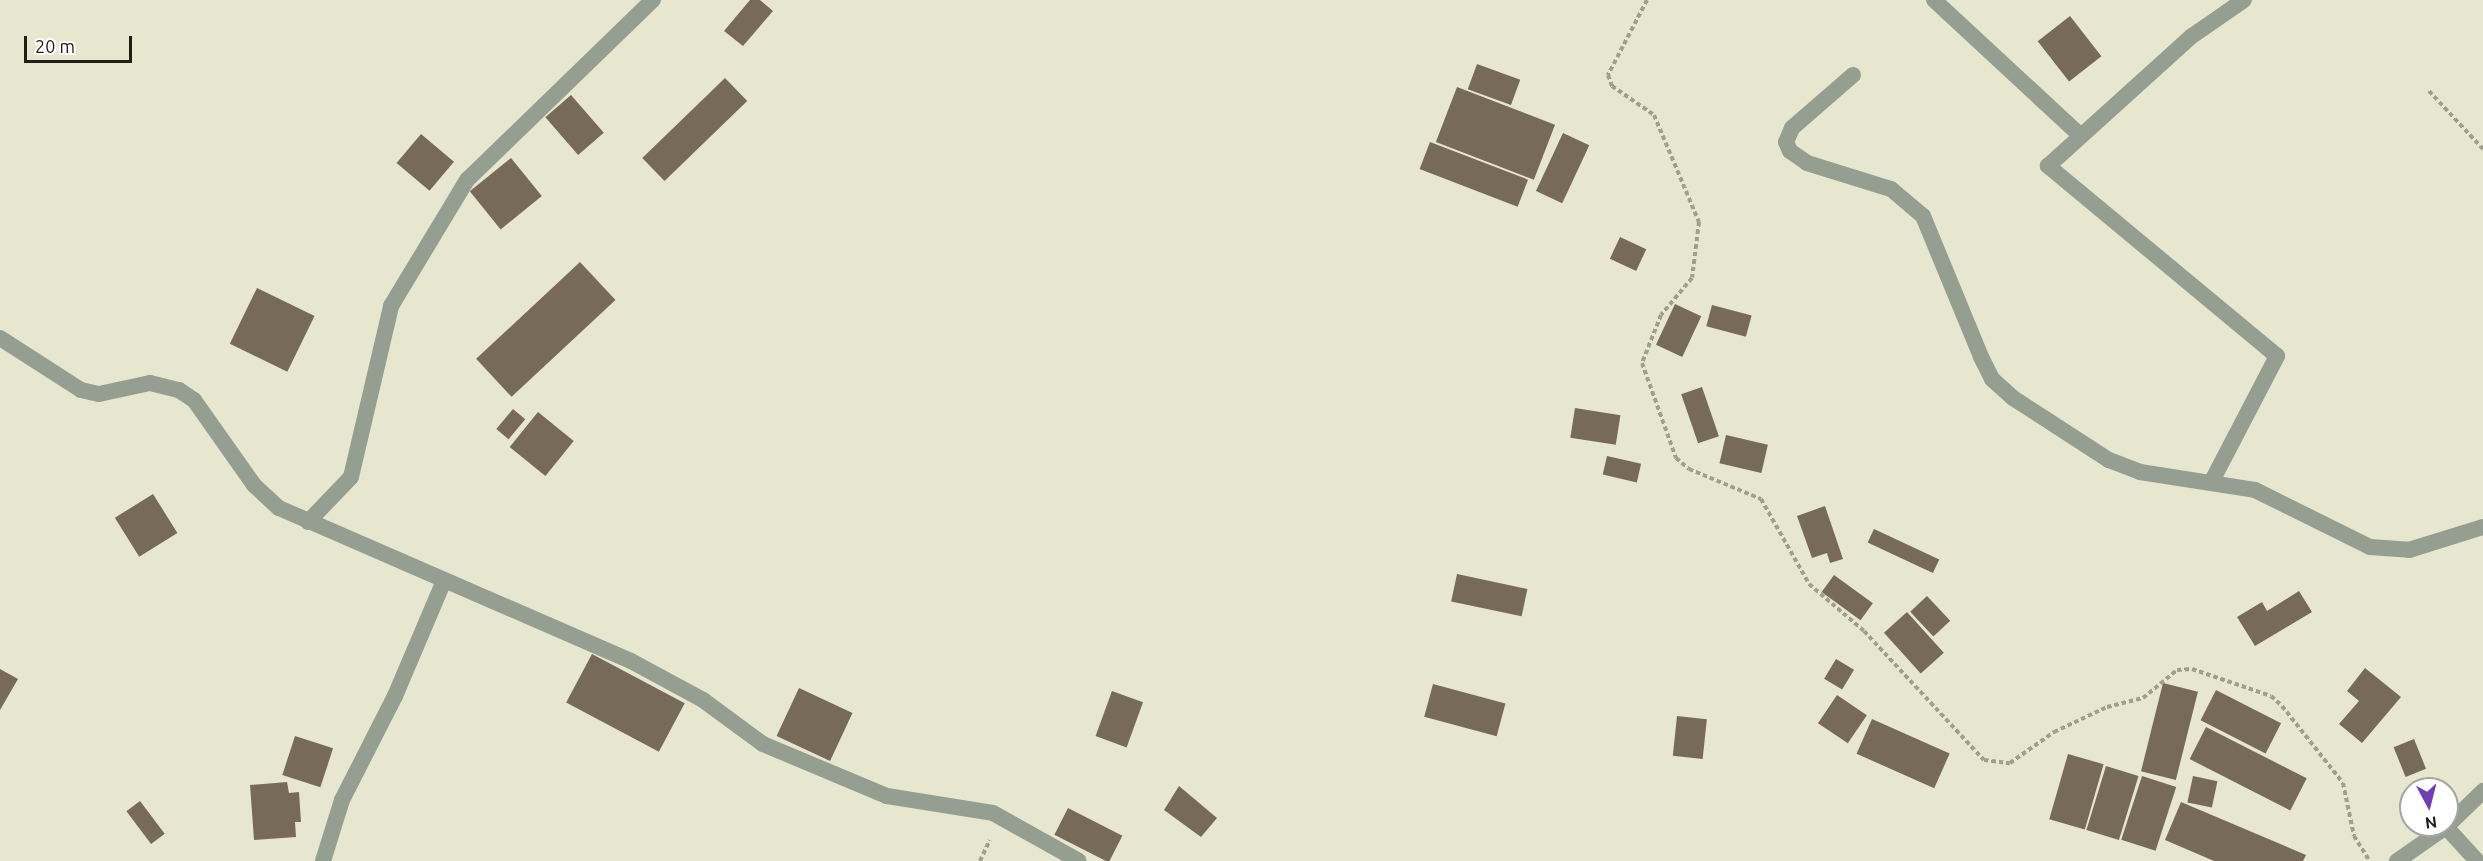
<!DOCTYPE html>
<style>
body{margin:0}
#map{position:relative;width:2483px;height:861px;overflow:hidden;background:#e7e6ce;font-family:Ubuntu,sans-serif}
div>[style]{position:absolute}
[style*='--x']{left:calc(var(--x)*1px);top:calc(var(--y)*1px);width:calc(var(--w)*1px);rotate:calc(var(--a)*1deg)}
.building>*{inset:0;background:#786a58;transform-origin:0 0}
.path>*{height:4px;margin-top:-2px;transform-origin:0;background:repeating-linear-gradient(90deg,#a09f8d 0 4.5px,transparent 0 7.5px)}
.minor>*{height:16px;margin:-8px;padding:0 8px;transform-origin:8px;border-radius:8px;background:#949f91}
.tertiary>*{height:16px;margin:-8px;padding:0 8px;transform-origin:8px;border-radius:8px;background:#949f91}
span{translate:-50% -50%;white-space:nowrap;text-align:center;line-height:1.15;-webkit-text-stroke:4.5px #fff;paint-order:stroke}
.north{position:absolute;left:2399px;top:777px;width:60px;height:60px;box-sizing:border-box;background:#fff;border:2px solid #a5a5a1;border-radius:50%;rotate:173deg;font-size:16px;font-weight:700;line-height:24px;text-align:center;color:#1e1e15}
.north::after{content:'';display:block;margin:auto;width:21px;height:27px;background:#6f3db5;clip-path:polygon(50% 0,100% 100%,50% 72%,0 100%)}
.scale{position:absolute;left:24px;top:36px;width:108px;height:27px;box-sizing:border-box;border:3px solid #1e1e15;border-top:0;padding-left:8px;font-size:18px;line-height:21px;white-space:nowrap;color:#1e1e15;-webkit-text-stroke:4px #fff;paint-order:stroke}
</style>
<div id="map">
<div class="building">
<div style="clip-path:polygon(750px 0,760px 0,773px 11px,743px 46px,724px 31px)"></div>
<div style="left:2070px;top:16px;width:51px;height:41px;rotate:52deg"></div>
<div style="left:1477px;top:64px;width:46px;height:27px;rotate:20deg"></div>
<div style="left:725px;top:78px;width:32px;height:115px;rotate:46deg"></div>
<div style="left:1457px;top:87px;width:105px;height:59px;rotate:21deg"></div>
<div style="left:571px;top:95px;width:50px;height:34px;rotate:49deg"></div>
<div style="left:1563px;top:133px;width:29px;height:64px;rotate:25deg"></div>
<div style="left:421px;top:134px;width:43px;height:38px;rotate:40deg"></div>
<div style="left:1430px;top:142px;width:105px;height:29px;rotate:21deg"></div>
<div style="left:511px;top:158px;width:49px;height:53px;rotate:51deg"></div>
<div style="left:1620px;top:237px;width:29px;height:24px;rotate:25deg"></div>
<div style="left:580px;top:262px;width:52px;height:142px;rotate:47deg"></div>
<div style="left:257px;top:288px;width:64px;height:62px;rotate:26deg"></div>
<div style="left:1675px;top:304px;width:29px;height:45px;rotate:25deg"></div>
<div style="left:1712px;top:305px;width:41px;height:22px;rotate:15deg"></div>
<div style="left:1702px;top:387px;width:52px;height:22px;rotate:71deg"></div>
<div style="left:1575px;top:408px;width:46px;height:30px;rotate:9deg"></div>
<div style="left:513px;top:409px;width:16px;height:26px;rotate:40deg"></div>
<div style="left:538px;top:412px;width:46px;height:45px;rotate:39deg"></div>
<div style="left:1726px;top:435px;width:43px;height:29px;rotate:13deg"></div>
<div style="left:1607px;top:456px;width:35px;height:19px;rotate:13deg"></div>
<div style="left:153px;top:494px;width:46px;height:45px;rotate:58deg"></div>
<div style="clip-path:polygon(1825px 506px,1843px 559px,1830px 563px,1827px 553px,1812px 558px,1797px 516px)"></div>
<div style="left:1874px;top:529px;width:72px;height:15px;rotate:25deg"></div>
<div style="left:1457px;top:574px;width:72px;height:28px;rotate:12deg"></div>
<div style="left:1834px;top:575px;width:48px;height:21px;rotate:36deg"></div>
<div style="clip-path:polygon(2299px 591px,2312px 612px,2255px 646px,2237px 617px,2262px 602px,2267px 611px)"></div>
<div style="left:1927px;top:596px;width:34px;height:23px;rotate:47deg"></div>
<div style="left:1907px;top:612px;width:55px;height:31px;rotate:48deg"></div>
<div style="left:592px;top:654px;width:105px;height:55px;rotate:28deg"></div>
<div style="left:1836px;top:659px;width:21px;height:23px;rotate:31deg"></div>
<div style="clip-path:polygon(2365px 668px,2401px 697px,2362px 743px,2339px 724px,2359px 701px,2347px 691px)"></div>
<div style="clip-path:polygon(0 669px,18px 679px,0 710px)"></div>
<div style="left:2163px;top:683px;width:36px;height:91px;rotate:14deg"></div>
<div style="left:1433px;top:684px;width:75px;height:34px;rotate:15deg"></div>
<div style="left:799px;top:688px;width:59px;height:53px;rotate:25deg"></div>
<div style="left:2216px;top:690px;width:73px;height:34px;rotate:27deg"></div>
<div style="left:1112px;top:691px;width:33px;height:48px;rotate:20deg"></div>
<div style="left:1837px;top:695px;width:36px;height:34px;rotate:34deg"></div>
<div style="left:1677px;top:716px;width:30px;height:40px;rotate:6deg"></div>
<div style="left:1872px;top:719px;width:85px;height:38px;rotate:24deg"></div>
<div style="left:2206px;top:727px;width:113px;height:36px;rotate:27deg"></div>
<div style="left:295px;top:736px;width:40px;height:41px;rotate:18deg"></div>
<div style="left:2414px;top:739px;width:32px;height:22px;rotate:68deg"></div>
<div style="left:2068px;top:754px;width:37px;height:68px;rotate:16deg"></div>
<div style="left:2106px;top:766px;width:34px;height:67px;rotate:17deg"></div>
<div style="left:2142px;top:776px;width:36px;height:67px;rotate:18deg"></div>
<div style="left:2193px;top:776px;width:25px;height:27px;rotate:12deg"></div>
<div style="clip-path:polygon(287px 782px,289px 793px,299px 792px,301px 822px,295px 822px,296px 837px,254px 840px,250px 785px)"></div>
<div style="clip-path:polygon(1179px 786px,1217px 818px,1201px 837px,1164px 810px)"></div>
<div style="left:140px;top:801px;width:41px;height:17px;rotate:53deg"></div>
<div style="clip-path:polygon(2181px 802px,2306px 855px,2303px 861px,2214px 861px,2165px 840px)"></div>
<div style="left:1068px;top:808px;width:61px;height:30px;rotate:27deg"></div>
</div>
<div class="path">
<div style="--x:1647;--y:0;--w:85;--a:117.5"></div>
<div style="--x:1608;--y:75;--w:12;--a:70"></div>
<div style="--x:1612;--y:86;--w:51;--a:34.6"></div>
<div style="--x:1654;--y:115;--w:116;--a:67.2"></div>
<div style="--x:1699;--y:222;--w:56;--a:97.1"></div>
<div style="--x:1692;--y:278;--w:48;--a:130"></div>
<div style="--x:1661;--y:315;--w:52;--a:111.6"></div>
<div style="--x:1642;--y:363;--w:101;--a:70.3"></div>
<div style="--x:1676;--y:458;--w:17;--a:40"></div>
<div style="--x:1689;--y:469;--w:78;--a:22.6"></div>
<div style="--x:1761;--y:499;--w:98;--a:60.5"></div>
<div style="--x:1809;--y:584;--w:72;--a:40.5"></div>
<div style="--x:1864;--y:631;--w:176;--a:47.1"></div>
<div style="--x:1984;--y:760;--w:26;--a:7"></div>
<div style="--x:2010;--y:763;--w:54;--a:-35.2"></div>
<div style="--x:2054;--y:732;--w:59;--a:-25.3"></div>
<div style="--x:2107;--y:707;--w:37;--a:-14"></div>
<div style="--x:2143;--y:698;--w:44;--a:-39.5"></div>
<div style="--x:2177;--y:670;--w:15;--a:-4"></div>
<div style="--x:2192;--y:669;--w:83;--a:18.9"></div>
<div style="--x:2271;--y:696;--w:15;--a:42"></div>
<div style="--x:2282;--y:706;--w:98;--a:51.6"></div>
<div style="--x:2343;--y:783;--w:54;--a:78.3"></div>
<div style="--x:2354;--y:836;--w:28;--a:58"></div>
<div style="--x:2429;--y:91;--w:79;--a:47"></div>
<div style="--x:980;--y:861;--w:23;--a:-65"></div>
</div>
<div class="minor">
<div style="--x:1934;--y:0;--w:200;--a:42.8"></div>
<div style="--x:1853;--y:75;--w:81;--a:139"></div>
<div style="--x:1792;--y:128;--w:15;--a:113"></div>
<div style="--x:1786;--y:142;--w:10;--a:66"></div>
<div style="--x:1790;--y:151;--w:21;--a:35"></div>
<div style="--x:1807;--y:163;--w:88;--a:17.2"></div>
<div style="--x:1891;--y:189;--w:42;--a:40.2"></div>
<div style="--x:1923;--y:216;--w:152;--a:67.6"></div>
<div style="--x:1981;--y:357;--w:25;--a:63"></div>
<div style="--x:1992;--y:379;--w:28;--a:42"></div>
<div style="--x:2013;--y:398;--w:114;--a:32.9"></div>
<div style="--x:2109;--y:460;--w:33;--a:21"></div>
<div style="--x:2140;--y:472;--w:116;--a:8.9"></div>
<div style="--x:2255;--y:490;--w:128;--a:26.4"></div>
<div style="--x:2370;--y:547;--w:39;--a:4"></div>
<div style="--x:2409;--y:550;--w:77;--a:-17.3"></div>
<div style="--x:0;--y:338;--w:96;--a:32.7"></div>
<div style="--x:81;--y:390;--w:18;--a:13"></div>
<div style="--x:99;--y:394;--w:52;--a:-12.2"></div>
<div style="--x:150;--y:383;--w:30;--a:14"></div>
<div style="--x:179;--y:390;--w:18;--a:34"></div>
<div style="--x:194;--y:400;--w:104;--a:54.8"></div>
<div style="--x:254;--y:485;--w:34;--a:43"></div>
<div style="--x:279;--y:508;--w:384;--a:23.5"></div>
<div style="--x:631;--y:661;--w:82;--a:28.4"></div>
<div style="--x:703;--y:700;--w:74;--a:36.3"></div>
<div style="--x:763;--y:744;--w:134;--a:22.8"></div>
<div style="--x:887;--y:796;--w:107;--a:9.1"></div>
<div style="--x:993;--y:813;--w:98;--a:29.2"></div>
<div style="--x:2212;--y:481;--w:141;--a:-62.5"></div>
<div style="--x:2277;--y:356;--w:298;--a:-140.3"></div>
<div style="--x:2048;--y:166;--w:194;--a:-42.1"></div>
<div style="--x:2192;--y:36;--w:63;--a:-34.7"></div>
<div style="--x:308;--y:522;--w:62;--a:-46.3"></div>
<div style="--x:351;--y:477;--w:176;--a:-76.8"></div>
<div style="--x:391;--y:306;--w:147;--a:-58.9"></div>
<div style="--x:467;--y:180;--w:259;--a:-44.1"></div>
<div style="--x:2446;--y:827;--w:46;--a:47.6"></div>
<div style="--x:323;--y:861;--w:64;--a:-72.7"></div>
<div style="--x:342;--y:800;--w:117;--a:-63"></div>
<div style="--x:395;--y:696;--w:123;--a:-67"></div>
</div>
<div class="tertiary">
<div style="--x:2397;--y:861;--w:60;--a:-34.8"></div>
<div style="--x:2446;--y:827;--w:52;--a:-44.2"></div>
</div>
<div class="north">N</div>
<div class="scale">20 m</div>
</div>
